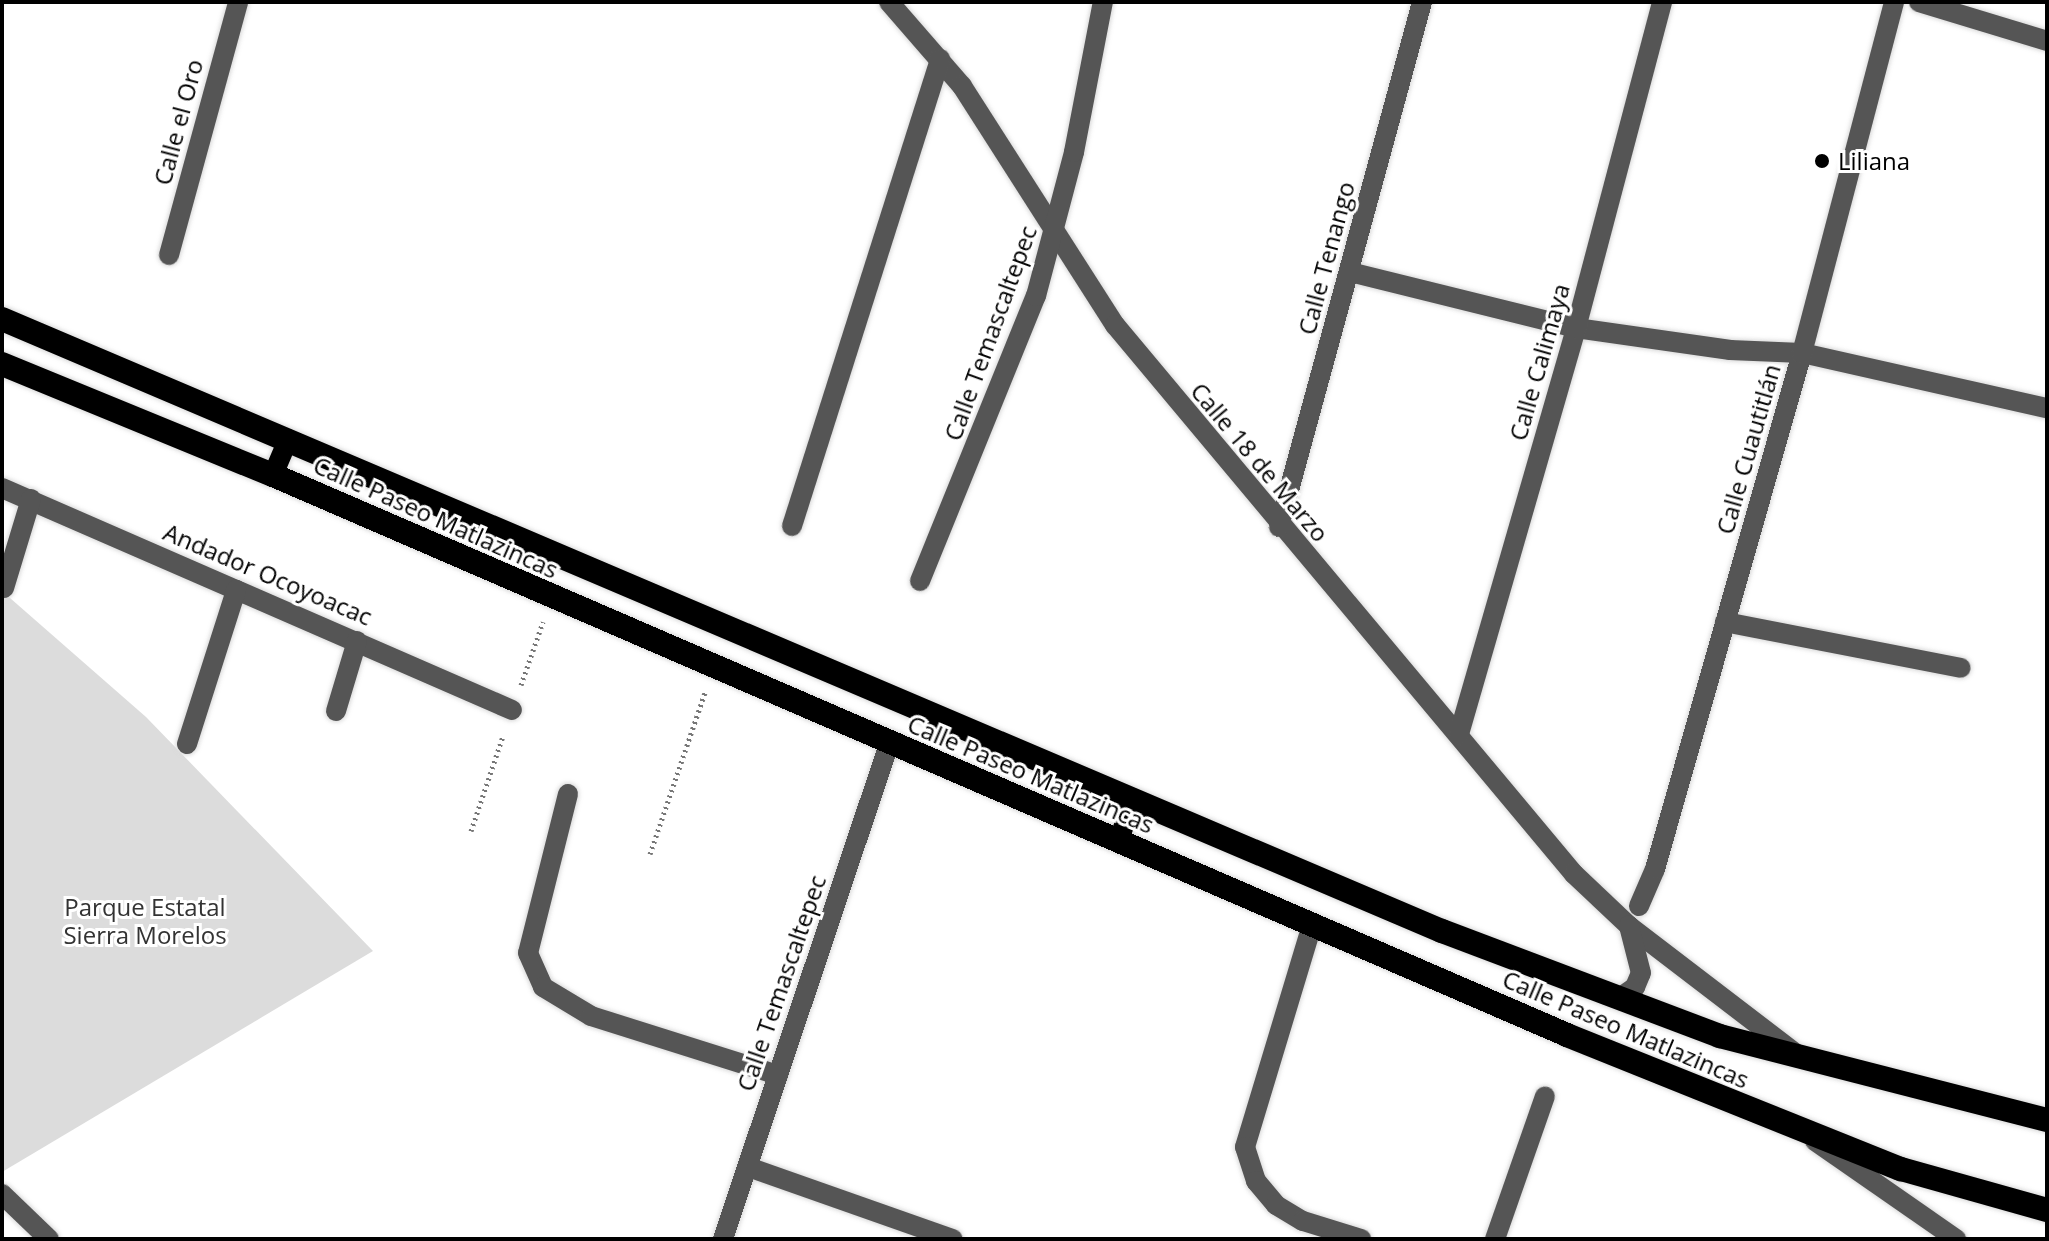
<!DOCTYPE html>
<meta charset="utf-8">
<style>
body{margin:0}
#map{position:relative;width:2049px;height:1241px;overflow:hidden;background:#fff;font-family:"Open Sans",sans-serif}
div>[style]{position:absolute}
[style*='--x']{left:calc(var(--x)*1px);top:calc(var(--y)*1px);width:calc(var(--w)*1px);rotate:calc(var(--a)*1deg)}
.green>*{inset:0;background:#dcdcdc}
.path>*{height:5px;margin-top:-2.5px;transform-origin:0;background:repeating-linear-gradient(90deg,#777 0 2px,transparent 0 6px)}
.roads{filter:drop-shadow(0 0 2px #dbdbdb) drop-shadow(0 0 2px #dbdbdb)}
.minor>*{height:20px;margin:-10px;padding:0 10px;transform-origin:10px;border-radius:10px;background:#555}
.major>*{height:20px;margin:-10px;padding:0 10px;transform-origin:10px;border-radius:10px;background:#000}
.highway>*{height:24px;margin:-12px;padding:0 12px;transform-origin:12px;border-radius:12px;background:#000}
.dots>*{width:22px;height:22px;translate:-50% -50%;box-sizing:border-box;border:4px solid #fff;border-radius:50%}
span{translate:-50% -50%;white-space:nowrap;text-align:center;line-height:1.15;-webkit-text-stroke:6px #fff;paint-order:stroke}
.street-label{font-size:24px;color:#000}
.poi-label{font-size:24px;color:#000}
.left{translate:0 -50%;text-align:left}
.park-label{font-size:24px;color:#333}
.frame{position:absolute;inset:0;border:4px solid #000;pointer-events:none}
</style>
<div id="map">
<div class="green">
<div style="clip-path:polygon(2px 591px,146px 717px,373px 951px,2px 1172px)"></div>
</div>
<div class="path">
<div style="--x:521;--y:685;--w:67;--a:-70.8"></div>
<div style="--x:471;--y:831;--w:100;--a:-71.4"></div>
<div style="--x:650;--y:854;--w:171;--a:-71.2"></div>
</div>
<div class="roads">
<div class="minor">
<div style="--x:889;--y:2;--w:111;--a:49"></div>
<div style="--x:962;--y:86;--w:284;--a:57.4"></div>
<div style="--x:1115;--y:325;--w:716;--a:50.1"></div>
<div style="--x:1574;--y:874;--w:76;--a:43.4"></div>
<div style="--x:1629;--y:926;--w:209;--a:37.4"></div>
<div style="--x:1919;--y:2;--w:134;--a:16.9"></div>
<div style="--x:169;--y:255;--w:262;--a:-74.7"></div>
<div style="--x:1350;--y:272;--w:233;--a:13.9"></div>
<div style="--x:1576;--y:328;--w:156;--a:8.1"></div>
<div style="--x:1730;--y:350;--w:72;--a:2.4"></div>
<div style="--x:1802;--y:353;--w:251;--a:12.7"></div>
<div style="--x:2;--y:488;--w:556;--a:23.52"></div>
<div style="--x:792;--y:526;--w:490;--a:-72.4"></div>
<div style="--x:1279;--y:527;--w:544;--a:-74.76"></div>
<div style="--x:920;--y:581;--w:308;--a:-67.9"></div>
<div style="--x:1036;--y:296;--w:149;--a:-75.2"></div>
<div style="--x:1074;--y:152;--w:153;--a:-79.1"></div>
<div style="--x:4;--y:588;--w:93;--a:-73.1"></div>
<div style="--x:1725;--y:622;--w:240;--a:11"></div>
<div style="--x:336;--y:711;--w:73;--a:-73.3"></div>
<div style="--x:1459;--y:734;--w:423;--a:-73.9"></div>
<div style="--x:1576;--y:328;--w:337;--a:-75.2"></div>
<div style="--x:187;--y:744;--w:162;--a:-72.3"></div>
<div style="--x:568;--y:794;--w:164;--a:104.1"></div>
<div style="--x:528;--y:953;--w:37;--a:66"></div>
<div style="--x:543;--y:987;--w:56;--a:31.1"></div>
<div style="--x:591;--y:1016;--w:196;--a:17.5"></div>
<div style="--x:1639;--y:906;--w:40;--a:-66.6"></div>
<div style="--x:1655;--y:869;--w:537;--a:-74.1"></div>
<div style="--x:1802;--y:353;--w:363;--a:-75.3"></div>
<div style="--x:1312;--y:925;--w:232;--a:106.8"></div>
<div style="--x:1245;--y:1147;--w:36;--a:72"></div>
<div style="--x:1256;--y:1181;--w:31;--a:50"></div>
<div style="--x:1276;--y:1205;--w:31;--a:31"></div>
<div style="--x:1303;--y:1221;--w:61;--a:17.2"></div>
<div style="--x:1618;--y:999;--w:21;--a:-35"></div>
<div style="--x:1635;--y:987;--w:15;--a:-67"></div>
<div style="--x:1641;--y:973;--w:49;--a:-104.3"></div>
<div style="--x:1815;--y:1141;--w:172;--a:34.8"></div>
<div style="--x:748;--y:1167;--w:217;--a:19.4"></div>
<div style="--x:2;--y:1194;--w:65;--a:43.8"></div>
<div style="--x:723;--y:1239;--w:522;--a:-71.46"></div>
<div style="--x:1495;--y:1239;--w:151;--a:-70.7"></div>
</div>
<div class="major">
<div style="--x:273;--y:475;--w:39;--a:-67"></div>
<div style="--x:1118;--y:841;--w:44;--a:-68.7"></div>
</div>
<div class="highway">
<div style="--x:2;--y:319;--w:1565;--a:23.03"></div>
<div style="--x:1442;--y:931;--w:297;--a:20.7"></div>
<div style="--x:1720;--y:1036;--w:338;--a:14.4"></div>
<div style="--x:2;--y:364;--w:293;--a:22.3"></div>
<div style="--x:273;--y:475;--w:1410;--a:23.4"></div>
<div style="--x:1567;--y:1035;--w:360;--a:21.9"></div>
<div style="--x:1901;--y:1169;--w:152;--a:15.7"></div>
</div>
</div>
<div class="dots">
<div style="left:1822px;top:161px;background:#000"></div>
</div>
<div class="street-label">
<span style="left:178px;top:122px;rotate:-75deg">Calle el Oro</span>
<span style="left:1326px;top:258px;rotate:-75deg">Calle Tenango</span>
<span style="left:990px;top:333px;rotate:-70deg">Calle Temascaltepec</span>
<span style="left:1539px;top:362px;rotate:-74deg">Calle Calimaya</span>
<span style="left:1748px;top:449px;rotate:-74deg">Calle Cuautitlán</span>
<span style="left:1260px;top:462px;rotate:50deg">Calle 18 de Marzo</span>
<span style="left:436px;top:517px;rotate:24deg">Calle Paseo Matlazincas</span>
<span style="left:268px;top:574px;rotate:23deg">Andador Ocoyoacac</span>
<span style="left:1031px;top:774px;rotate:23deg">Calle Paseo Matlazincas</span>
<span style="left:781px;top:983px;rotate:-71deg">Calle Temascaltepec</span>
<span style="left:1626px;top:1029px;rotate:23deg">Calle Paseo Matlazincas</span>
</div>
<div class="poi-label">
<span class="left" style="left:1838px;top:161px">Liliana</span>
</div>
<div class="park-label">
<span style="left:145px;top:921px">Parque Estatal<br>Sierra Morelos</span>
</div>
<div class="frame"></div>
</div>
